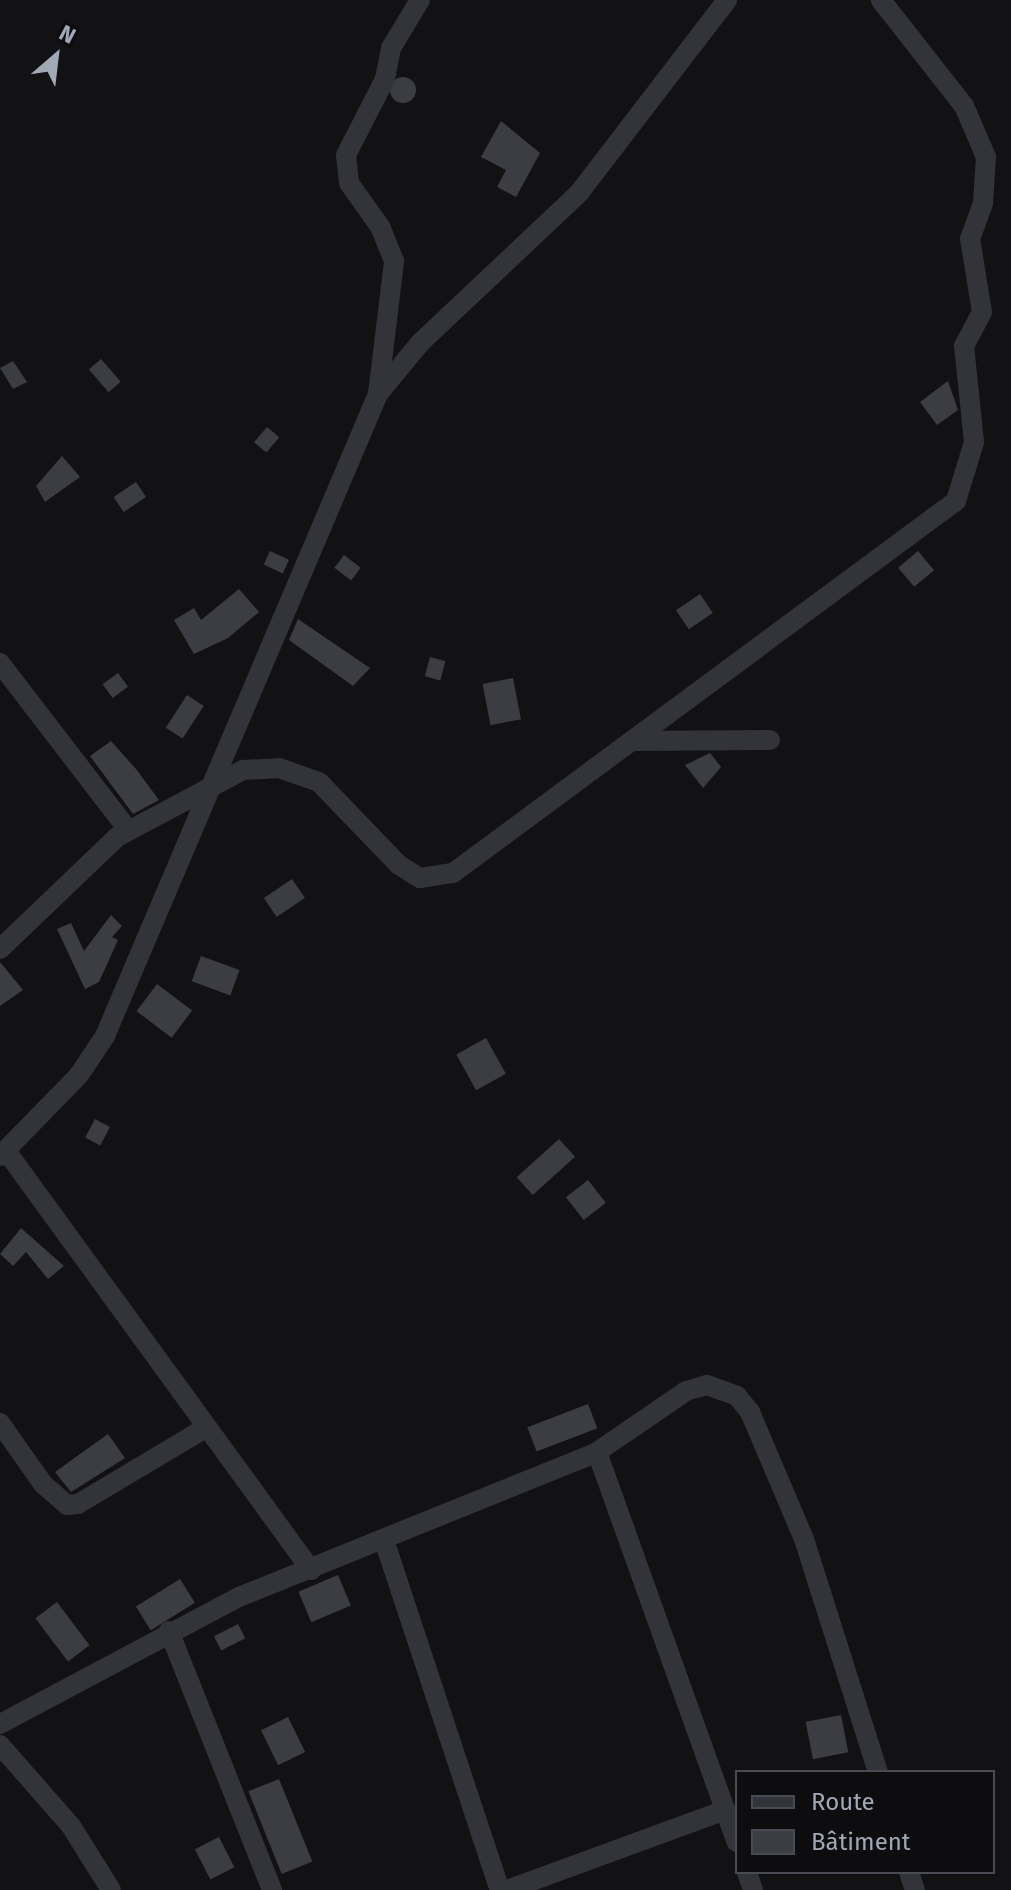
<!DOCTYPE html>
<meta charset="utf-8">
<style>
body{margin:0}
#map{position:relative;width:1011px;height:1890px;overflow:hidden;background:#121214;font-family:"Fira Sans",sans-serif}
div>[style]{position:absolute}
[style*='--x']{left:calc(var(--x)*1px);top:calc(var(--y)*1px);width:calc(var(--w)*1px);rotate:calc(var(--a)*1deg)}
.building>*{inset:0;background:#3c3d42;transform-origin:0 0}
.round{border-radius:50%}
.minor>*{height:20px;margin:-10px;padding:0 10px;transform-origin:10px;border-radius:10px;background:#333439}
span{translate:-50% -50%;white-space:nowrap;text-align:center;line-height:1.15;-webkit-text-stroke:8px #0d0d0f;paint-order:stroke}
.legend{position:absolute;left:735px;top:1770px;width:260px;height:104px;box-sizing:border-box;background:#0d0d0f;border:2px solid #494b52;margin:0;padding:10px 14px;list-style:none;font-size:24px;color:#a2a9b6}
.legend li{display:flex;align-items:center;gap:16px;height:40px}
.legend b{width:40px;border:2px solid #494b52}
.north{position:absolute;left:16px;top:16px;width:80px;height:80px;-webkit-text-stroke:6px #0d0d0f;paint-order:stroke;rotate:28deg;font-size:22px;font-weight:700;line-height:32px;text-align:center;color:#a2a9b6}
.north::after{content:'';display:block;margin:auto;width:28px;height:36px;background:#a2a9b6;clip-path:polygon(50% 0,100% 100%,50% 72%,0 100%)}
</style>
<div id="map">
<div class="building">
<div class="round" style="left:390px;top:77px;width:26px;height:26px"></div>
<div style="clip-path:polygon(501px 121px,540px 153px,516px 197px,497px 187px,506px 170px,481px 157px)"></div>
<div style="left:101px;top:359px;width:30px;height:16px;rotate:49deg"></div>
<div style="clip-path:polygon(13px 361px,27px 382px,13px 389px,0 368px)"></div>
<div style="clip-path:polygon(948px 381px,958px 410px,937px 425px,920px 402px)"></div>
<div style="left:267px;top:427px;width:16px;height:20px;rotate:40deg"></div>
<div style="clip-path:polygon(62px 456px,80px 477px,45px 502px,36px 486px)"></div>
<div style="left:136px;top:482px;width:18px;height:27px;rotate:56deg"></div>
<div style="left:270px;top:551px;width:21px;height:15px;rotate:25deg"></div>
<div style="left:918px;top:551px;width:25px;height:26px;rotate:50deg"></div>
<div style="left:344px;top:555px;width:21px;height:16px;rotate:37deg"></div>
<div style="clip-path:polygon(239px 589px,259px 612px,228px 638px,194px 654px,174px 620px,194px 608px,201px 620px)"></div>
<div style="left:700px;top:594px;width:23px;height:29px;rotate:56deg"></div>
<div style="clip-path:polygon(298px 619px,370px 668px,353px 686px,289px 640px)"></div>
<div style="left:430px;top:657px;width:16px;height:20px;rotate:15deg"></div>
<div style="left:118px;top:673px;width:17px;height:19px;rotate:54deg"></div>
<div style="left:513px;top:678px;width:42px;height:31px;rotate:79deg"></div>
<div style="left:187px;top:695px;width:20px;height:39px;rotate:33deg"></div>
<div style="clip-path:polygon(111px 741px,136px 769px,159px 800px,133px 814px,90px 756px)"></div>
<div style="clip-path:polygon(710px 753px,721px 767px,703px 788px,685px 765px)"></div>
<div style="left:292px;top:879px;width:23px;height:34px;rotate:56deg"></div>
<div style="clip-path:polygon(111px 915px,122px 926px,112px 937px,118px 940px,99px 982px,85px 989px,57px 929px,71px 923px,84px 951px)"></div>
<div style="left:201px;top:956px;width:41px;height:27px;rotate:20deg"></div>
<div style="clip-path:polygon(0 962px,23px 990px,0 1006px)"></div>
<div style="left:157px;top:984px;width:44px;height:34px;rotate:37deg"></div>
<div style="left:486px;top:1038px;width:41px;height:34px;rotate:61deg"></div>
<div style="left:95px;top:1119px;width:17px;height:21px;rotate:28deg"></div>
<div style="left:559px;top:1139px;width:24px;height:57px;rotate:48deg"></div>
<div style="left:588px;top:1180px;width:29px;height:28px;rotate:52deg"></div>
<div style="clip-path:polygon(21px 1228px,64px 1266px,48px 1279px,26px 1252px,13px 1266px,0 1254px)"></div>
<div style="left:588px;top:1404px;width:26px;height:65px;rotate:69deg"></div>
<div style="clip-path:polygon(108px 1434px,125px 1458px,71px 1492px,55px 1472px)"></div>
<div style="left:338px;top:1575px;width:33px;height:43px;rotate:67deg"></div>
<div style="left:180px;top:1579px;width:28px;height:52px;rotate:58deg"></div>
<div style="left:57px;top:1602px;width:54px;height:27px;rotate:53deg"></div>
<div style="left:238px;top:1624px;width:16px;height:27px;rotate:63deg"></div>
<div style="left:841px;top:1715px;width:38px;height:36px;rotate:79deg"></div>
<div style="left:288px;top:1717px;width:39px;height:30px;rotate:64deg"></div>
<div style="left:279px;top:1779px;width:89px;height:33px;rotate:68deg"></div>
<div style="left:219px;top:1837px;width:34px;height:27px;rotate:63deg"></div>
</div>
<div class="minor">
<div style="--x:378;--y:394;--w:134;--a:-83.1"></div>
<div style="--x:394;--y:261;--w:35;--a:-112"></div>
<div style="--x:381;--y:228;--w:55;--a:-125.4"></div>
<div style="--x:349;--y:183;--w:28;--a:-96"></div>
<div style="--x:346;--y:155;--w:85;--a:-62.8"></div>
<div style="--x:385;--y:79;--w:32;--a:-79"></div>
<div style="--x:391;--y:48;--w:56;--a:-58.9"></div>
<div style="--x:0;--y:663;--w:210;--a:52.5"></div>
<div style="--x:635;--y:741;--w:135;--a:-0.4"></div>
<div style="--x:0;--y:949;--w:162;--a:-43.7"></div>
<div style="--x:117;--y:837;--w:143;--a:-28"></div>
<div style="--x:243;--y:770;--w:36;--a:-3"></div>
<div style="--x:279;--y:768;--w:42;--a:19.3"></div>
<div style="--x:319;--y:782;--w:115;--a:46.1"></div>
<div style="--x:399;--y:865;--w:25;--a:32"></div>
<div style="--x:420;--y:878;--w:33;--a:-9"></div>
<div style="--x:453;--y:873;--w:626;--a:-36.49"></div>
<div style="--x:956;--y:501;--w:62;--a:-73"></div>
<div style="--x:974;--y:442;--w:97;--a:-95.9"></div>
<div style="--x:964;--y:346;--w:38;--a:-62"></div>
<div style="--x:982;--y:312;--w:74;--a:-99.3"></div>
<div style="--x:970;--y:239;--w:38;--a:-70"></div>
<div style="--x:983;--y:203;--w:46;--a:-86.3"></div>
<div style="--x:986;--y:157;--w:56;--a:-113.3"></div>
<div style="--x:964;--y:106;--w:135;--a:-128.1"></div>
<div style="--x:7;--y:1152;--w:517;--a:53.97"></div>
<div style="--x:0;--y:1156;--w:113;--a:-45.7"></div>
<div style="--x:79;--y:1075;--w:47;--a:-56.3"></div>
<div style="--x:105;--y:1036;--w:698;--a:-66.96"></div>
<div style="--x:378;--y:394;--w:66;--a:-50.5"></div>
<div style="--x:420;--y:343;--w:219;--a:-43.3"></div>
<div style="--x:579;--y:193;--w:243;--a:-52.5"></div>
<div style="--x:0;--y:1423;--w:75;--a:54.8"></div>
<div style="--x:43;--y:1484;--w:32;--a:41"></div>
<div style="--x:67;--y:1505;--w:11;--a:-5"></div>
<div style="--x:78;--y:1504;--w:150;--a:-30.8"></div>
<div style="--x:597;--y:1452;--w:414;--a:70.3"></div>
<div style="--x:385;--y:1543;--w:366;--a:71.7"></div>
<div style="--x:169;--y:1631;--w:279;--a:68.3"></div>
<div style="--x:0;--y:1724;--w:271;--a:-28"></div>
<div style="--x:239;--y:1597;--w:386;--a:-22"></div>
<div style="--x:597;--y:1452;--w:108;--a:-34.4"></div>
<div style="--x:686;--y:1391;--w:22;--a:-16"></div>
<div style="--x:707;--y:1385;--w:32;--a:20"></div>
<div style="--x:737;--y:1396;--w:21;--a:51"></div>
<div style="--x:750;--y:1412;--w:138;--a:67"></div>
<div style="--x:804;--y:1539;--w:244;--a:72.4"></div>
<div style="--x:0;--y:1745;--w:108;--a:48.8"></div>
<div style="--x:71;--y:1826;--w:75;--a:58"></div>
<div style="--x:747;--y:1872;--w:19;--a:72"></div>
<div style="--x:909;--y:1872;--w:19;--a:72"></div>
<div style="--x:507;--y:1890;--w:233;--a:-20.1"></div>
</div>
<ul class="legend">
<li><b style="height:10px;background:#333439"></b>Route</li>
<li><b style="height:22px;background:#3c3d42"></b>Bâtiment</li>
</ul>
<div class="north">N</div>
</div>
